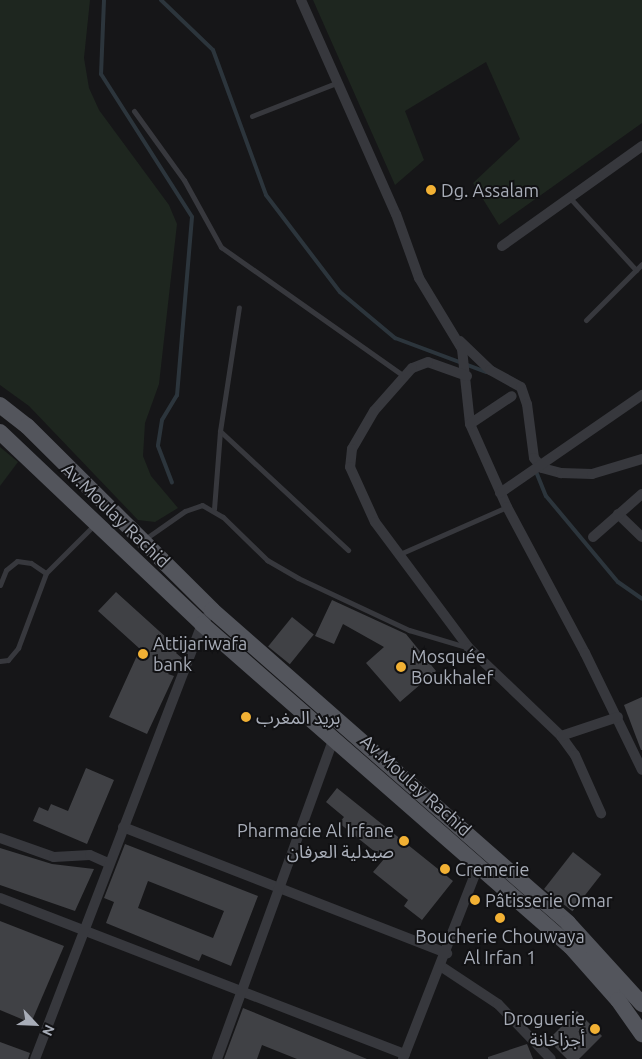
<!DOCTYPE html>
<meta charset="utf-8">
<style>
body{margin:0}
#map{position:relative;width:642px;height:1059px;overflow:hidden;background:#161618;font-family:Ubuntu,"Noto Sans Arabic",sans-serif}
div>[style]{position:absolute}
[style*='--x']{left:calc(var(--x)*1px);top:calc(var(--y)*1px);width:calc(var(--w)*1px);rotate:calc(var(--a)*1deg)}
.green>*{inset:0;background:#1e261f}
.stream>*{height:4px;margin:-2px;padding:0 2px;transform-origin:2px;border-radius:2px;background:#2c353c}
.building>*{inset:0;background:#404145;transform-origin:0 0}
.service>*{height:5px;margin:-2.5px;padding:0 2.5px;transform-origin:2.5px;border-radius:2.5px;background:#37383d}
.minor>*{height:10px;margin:-5px;padding:0 5px;transform-origin:5px;border-radius:5px;background:#37383d}
.primary>*{height:16px;margin:-8px;padding:0 8px;transform-origin:8px;border-radius:8px;background:#53555c}
.dots>*{width:14px;height:14px;translate:-50% -50%;box-sizing:border-box;border:2px solid #111113;border-radius:50%}
span{translate:-50% -50%;white-space:nowrap;text-align:center;line-height:1.15;-webkit-text-stroke:4px #111113;paint-order:stroke}
.poi-label{font-size:18px;color:#a8adb8}
.left{translate:0 -50%;text-align:left}
.right{translate:-100% -50%;text-align:right}
.street-label{font-size:18px;color:#a8adb8}
.north{position:absolute;left:10px;top:999px;width:50px;height:50px;-webkit-text-stroke:4px #111113;paint-order:stroke;rotate:115deg;font-size:14px;font-weight:700;line-height:20px;text-align:center;color:#a8adb8}
.north::after{content:'';display:block;margin:auto;width:18px;height:22px;background:#a8adb8;clip-path:polygon(50% 0,100% 100%,50% 72%,0 100%)}
</style>
<div id="map">
<div class="green">
<div style="clip-path:polygon(0 0,90px 0,84px 58px,89px 88px,99px 110px,169px 205px,177px 224px,159px 384px,145px 423px,143px 456px,151px 476px,178px 508px,155px 522px,138px 520px,29px 406px,0 385px)"></div>
<div style="clip-path:polygon(313px 0,642px 0,642px 123px,499px 225px,473px 183px,520px 139px,486px 62px,405px 111px,424px 160px,395px 185px)"></div>
<div style="clip-path:polygon(0 447px,18px 462px,0 486px)"></div>
</div>
<div class="stream">
<div style="--x:104;--y:0;--w:74;--a:92.3"></div>
<div style="--x:101;--y:74;--w:169;--a:57.5"></div>
<div style="--x:192;--y:217;--w:179;--a:94.8"></div>
<div style="--x:177;--y:395;--w:29;--a:121"></div>
<div style="--x:162;--y:420;--w:26;--a:99"></div>
<div style="--x:158;--y:446;--w:39;--a:69"></div>
<div style="--x:161;--y:0;--w:72;--a:43.9"></div>
<div style="--x:213;--y:50;--w:154;--a:69.9"></div>
<div style="--x:266;--y:195;--w:122;--a:52.7"></div>
<div style="--x:340;--y:292;--w:72;--a:39.9"></div>
<div style="--x:395;--y:338;--w:97;--a:20.5"></div>
<div style="--x:535;--y:469;--w:29;--a:68"></div>
<div style="--x:546;--y:496;--w:112;--a:50.1"></div>
<div style="--x:618;--y:582;--w:29;--a:35"></div>
</div>
<div class="building">
<div style="clip-path:polygon(116px 592px,179px 649px,176px 653px,182px 658px,168px 674px,174px 676px,147px 734px,109px 717px,140px 649px,98px 611px)"></div>
<div style="clip-path:polygon(332px 600px,406px 634px,436px 671px,400px 702px,366px 663px,384px 647px,343px 624px,334px 644px,315px 636px)"></div>
<div style="left:292px;top:617px;width:28px;height:38px;rotate:39deg"></div>
<div style="clip-path:polygon(642px 697px,642px 750px,641px 750px,624px 705px)"></div>
<div style="clip-path:polygon(86px 768px,114px 780px,87px 844px,33px 821px,39px 807px,48px 811px,51px 804px,68px 811px)"></div>
<div style="clip-path:polygon(337px 788px,453px 881px,422px 920px,404px 906px,408px 900px,373px 872px,384px 859px,339px 823px,344px 817px,326px 802px)"></div>
<div style="clip-path:polygon(evenodd,125px 844px,258px 896px,231px 966px,202px 954px,199px 961px,106px 923px,114px 902px,104px 898px,125px 844px,148px 881px,224px 911px,213px 938px,138px 908px,148px 881px)"></div>
<div style="clip-path:polygon(0 848px,52px 864px,94px 869px,75px 911px,0 885px)"></div>
<div style="left:573px;top:852px;width:36px;height:47px;rotate:38deg"></div>
<div style="clip-path:polygon(0 921px,64px 946px,31px 1023px,0 1010px)"></div>
<div style="clip-path:polygon(243px 1008px,367px 1059px,297px 1059px,262px 1045px,257px 1059px,224px 1059px)"></div>
<div style="clip-path:polygon(577px 1011px,602px 1036px,579px 1059px,567px 1059px,548px 1040px)"></div>
<div style="clip-path:polygon(0 1042px,30px 1053px,28px 1059px,0 1059px)"></div>
<div style="clip-path:polygon(527px 1044px,533px 1059px,488px 1059px,488px 1057px)"></div>
</div>
<div class="service">
<div style="--x:134;--y:111;--w:85;--a:54.1"></div>
<div style="--x:184;--y:180;--w:77;--a:61.1"></div>
<div style="--x:221;--y:247;--w:224;--a:35.2"></div>
<div style="--x:252;--y:116;--w:90;--a:-21.4"></div>
<div style="--x:570;--y:198;--w:98;--a:47.5"></div>
<div style="--x:586;--y:320;--w:79;--a:-45"></div>
<div style="--x:220;--y:431;--w:175;--a:42.9"></div>
<div style="--x:214;--y:509;--w:78;--a:-85.6"></div>
<div style="--x:220;--y:431;--w:125;--a:-81.3"></div>
<div style="--x:145;--y:539;--w:49;--a:-35"></div>
<div style="--x:185;--y:511;--w:18;--a:-19"></div>
<div style="--x:202;--y:505;--w:24;--a:30"></div>
<div style="--x:223;--y:517;--w:62;--a:44.3"></div>
<div style="--x:267;--y:560;--w:36;--a:30"></div>
<div style="--x:298;--y:578;--w:123;--a:25.1"></div>
<div style="--x:409;--y:630;--w:59;--a:16.6"></div>
<div style="--x:402;--y:553;--w:115;--a:-23.7"></div>
<div style="--x:0;--y:585;--w:16;--a:-68"></div>
<div style="--x:6;--y:570;--w:14;--a:-39"></div>
<div style="--x:17;--y:561;--w:14;--a:8"></div>
<div style="--x:31;--y:563;--w:18;--a:34"></div>
<div style="--x:0;--y:661;--w:8;--a:-7"></div>
<div style="--x:8;--y:660;--w:16;--a:-50"></div>
<div style="--x:18;--y:648;--w:80;--a:-69.5"></div>
<div style="--x:46;--y:573;--w:68;--a:-45"></div>
</div>
<div class="minor">
<div style="--x:301;--y:0;--w:234;--a:66.1"></div>
<div style="--x:396;--y:214;--w:68;--a:70.2"></div>
<div style="--x:419;--y:278;--w:83;--a:58.8"></div>
<div style="--x:462;--y:349;--w:75;--a:83.9"></div>
<div style="--x:470;--y:424;--w:91;--a:66"></div>
<div style="--x:507;--y:507;--w:166;--a:61.9"></div>
<div style="--x:585;--y:653;--w:130;--a:64"></div>
<div style="--x:502;--y:246;--w:172;--a:-35.5"></div>
<div style="--x:460;--y:341;--w:42;--a:44"></div>
<div style="--x:490;--y:370;--w:35;--a:29"></div>
<div style="--x:521;--y:387;--w:18;--a:71"></div>
<div style="--x:527;--y:404;--w:54;--a:82.6"></div>
<div style="--x:534;--y:458;--w:13;--a:51"></div>
<div style="--x:542;--y:468;--w:20;--a:15"></div>
<div style="--x:561;--y:473;--w:31;--a:2"></div>
<div style="--x:592;--y:474;--w:52;--a:-16.7"></div>
<div style="--x:467;--y:376;--w:41;--a:-160.3"></div>
<div style="--x:428;--y:362;--w:17;--a:159"></div>
<div style="--x:412;--y:368;--w:57;--a:131.5"></div>
<div style="--x:374;--y:411;--w:44;--a:120.1"></div>
<div style="--x:352;--y:449;--w:18;--a:96"></div>
<div style="--x:350;--y:467;--w:60;--a:65.6"></div>
<div style="--x:375;--y:522;--w:157;--a:53.3"></div>
<div style="--x:469;--y:648;--w:127;--a:43.7"></div>
<div style="--x:561;--y:736;--w:24;--a:54"></div>
<div style="--x:575;--y:755;--w:64;--a:65.9"></div>
<div style="--x:470;--y:424;--w:50;--a:-33.7"></div>
<div style="--x:500;--y:493;--w:173;--a:-34.6"></div>
<div style="--x:618;--y:514;--w:33;--a:44"></div>
<div style="--x:593;--y:537;--w:65;--a:-41.3"></div>
<div style="--x:561;--y:736;--w:60;--a:-18.4"></div>
<div style="--x:123;--y:827;--w:348;--a:21.3"></div>
<div style="--x:0;--y:838;--w:57;--a:19.4"></div>
<div style="--x:54;--y:857;--w:36;--a:-3"></div>
<div style="--x:90;--y:855;--w:20;--a:24"></div>
<div style="--x:0;--y:898;--w:434;--a:21.1"></div>
<div style="--x:442;--y:967;--w:67;--a:33.5"></div>
<div style="--x:498;--y:1004;--w:76;--a:46.1"></div>
<div style="--x:35;--y:1059;--w:466;--a:-69"></div>
<div style="--x:202;--y:624;--w:17;--a:-54"></div>
<div style="--x:217;--y:1059;--w:342;--a:-70"></div>
<div style="--x:403;--y:1059;--w:206;--a:-68.7"></div>
</div>
<div class="primary">
<div style="--x:0;--y:405;--w:34;--a:38"></div>
<div style="--x:27;--y:426;--w:261;--a:44.8"></div>
<div style="--x:212;--y:610;--w:474;--a:41.3"></div>
<div style="--x:568;--y:923;--w:110;--a:47.6"></div>
<div style="--x:0;--y:432;--w:279;--a:43.5"></div>
<div style="--x:202;--y:624;--w:490;--a:41.2"></div>
<div style="--x:571;--y:947;--w:71;--a:48.4"></div>
<div style="--x:618;--y:1000;--w:42;--a:54.8"></div>
</div>
<div class="dots">
<div style="left:431px;top:190px;background:#f2b134"></div>
<div style="left:143px;top:654px;background:#f2b134"></div>
<div style="left:401px;top:667px;background:#f2b134"></div>
<div style="left:246px;top:717px;background:#f2b134"></div>
<div style="left:404px;top:841px;background:#f2b134"></div>
<div style="left:445px;top:869px;background:#f2b134"></div>
<div style="left:475px;top:900px;background:#f2b134"></div>
<div style="left:500px;top:918px;background:#f2b134"></div>
<div style="left:595px;top:1029px;background:#f2b134"></div>
</div>
<div class="poi-label">
<span class="left" style="left:441px;top:190px">Dg. Assalam</span>
<span class="left" style="left:153px;top:654px">Attijariwafa<br>bank</span>
<span class="left" style="left:411px;top:667px">Mosquée<br>Boukhalef</span>
<span class="left" style="left:256px;top:717px">بريد المغرب</span>
<span class="right" style="left:394px;top:841px">Pharmacie Al Irfane<br>صيدلية العرفان</span>
<span class="left" style="left:455px;top:869px">Cremerie</span>
<span class="left" style="left:485px;top:900px">Pâtisserie Omar</span>
<span style="left:500px;top:947px">Boucherie Chouwaya<br>Al Irfan 1</span>
<span class="right" style="left:585px;top:1029px">Droguerie<br>أجزاخانة</span>
</div>
<div class="street-label">
<span style="left:116px;top:515px;rotate:44deg">Av.Moulay Rachid</span>
<span style="left:416px;top:785px;rotate:42deg">Av.Moulay Rachid</span>
</div>
<div class="north">N</div>
</div>
